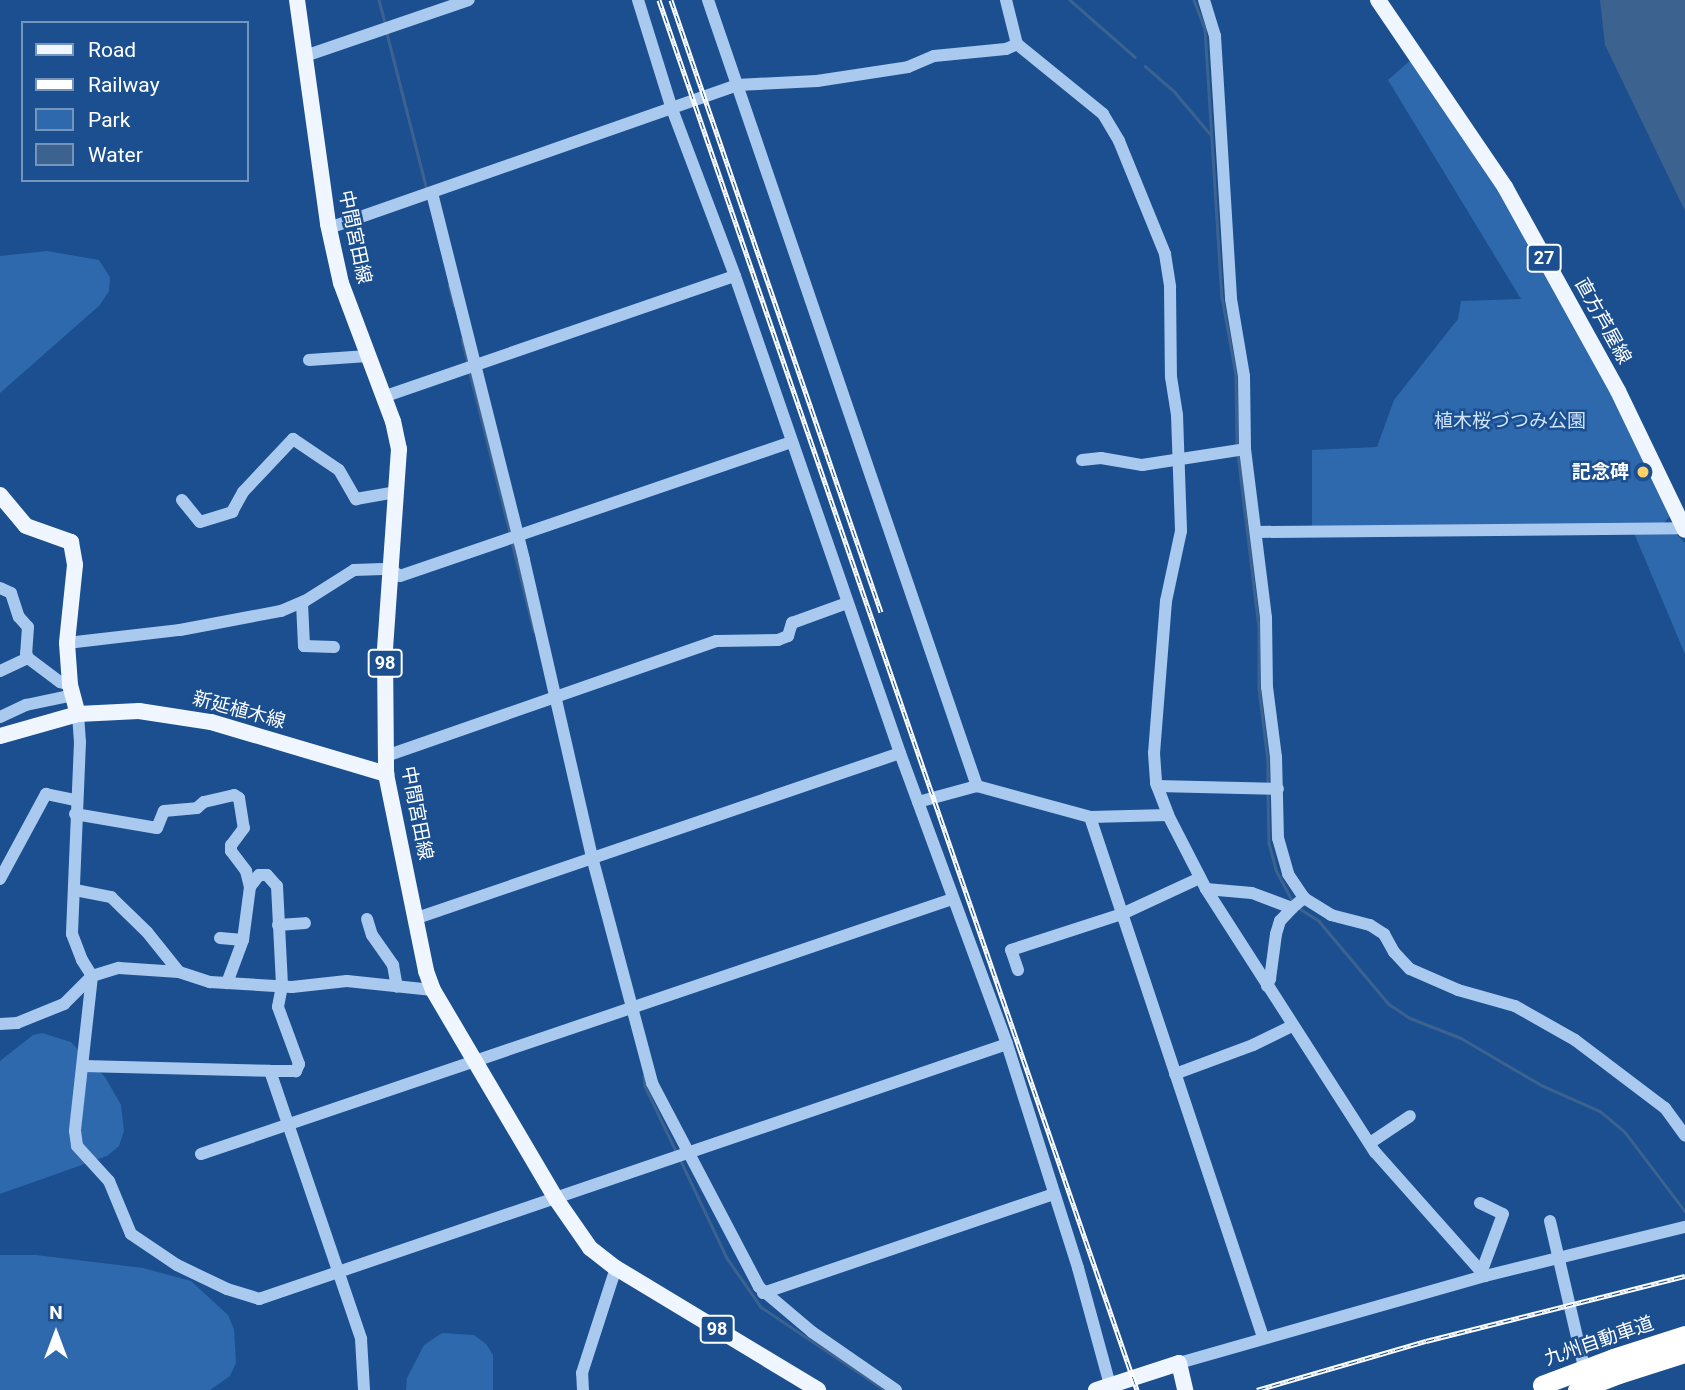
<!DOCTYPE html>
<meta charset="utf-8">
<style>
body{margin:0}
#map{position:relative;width:1685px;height:1390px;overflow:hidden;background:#1b4f8f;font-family:Roboto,"Noto Sans JP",sans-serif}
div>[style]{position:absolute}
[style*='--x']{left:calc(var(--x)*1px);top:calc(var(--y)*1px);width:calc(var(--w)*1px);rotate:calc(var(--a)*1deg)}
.green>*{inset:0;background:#2e69ad}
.water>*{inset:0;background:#3c6290}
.stream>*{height:2.5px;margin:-1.25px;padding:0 1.25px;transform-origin:1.25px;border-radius:1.25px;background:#3c6290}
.minor>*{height:12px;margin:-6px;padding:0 6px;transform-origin:6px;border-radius:6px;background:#a9c9ee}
.major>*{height:16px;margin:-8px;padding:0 8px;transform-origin:8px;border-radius:8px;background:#f0f6ff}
.highway>*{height:19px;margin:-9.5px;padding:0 9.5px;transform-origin:9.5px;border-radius:9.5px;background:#fff}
.rail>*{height:5px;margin-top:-2.5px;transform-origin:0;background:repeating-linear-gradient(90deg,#1b4f8f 0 8px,#fff 0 16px);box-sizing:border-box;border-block:2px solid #fff}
.highway-bridge>*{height:19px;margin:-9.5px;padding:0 9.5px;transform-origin:9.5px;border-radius:9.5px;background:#fff}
.dots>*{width:19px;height:19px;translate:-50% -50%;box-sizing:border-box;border:4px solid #1b4f8f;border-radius:50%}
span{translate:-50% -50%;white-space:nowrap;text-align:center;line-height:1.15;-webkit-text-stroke:5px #1b4f8f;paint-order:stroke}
.shield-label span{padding:2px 5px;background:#1b4f8f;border:2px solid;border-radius:5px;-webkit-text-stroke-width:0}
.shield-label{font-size:18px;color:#fff;font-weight:700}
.street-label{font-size:19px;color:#fff}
.park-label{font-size:19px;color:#cfe3fa}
.poi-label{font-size:19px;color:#fff;font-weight:700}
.right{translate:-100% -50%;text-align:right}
.legend{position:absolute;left:21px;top:21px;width:228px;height:161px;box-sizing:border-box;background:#1b4f8f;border:2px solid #7695bc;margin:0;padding:9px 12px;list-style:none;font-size:21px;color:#fff}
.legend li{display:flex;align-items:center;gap:14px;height:35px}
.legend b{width:35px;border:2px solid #7695bc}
.north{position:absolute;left:21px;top:1299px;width:70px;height:70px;-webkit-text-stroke:5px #1b4f8f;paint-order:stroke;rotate:0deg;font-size:19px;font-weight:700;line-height:28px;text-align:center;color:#fff}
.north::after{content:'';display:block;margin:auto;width:24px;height:32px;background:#fff;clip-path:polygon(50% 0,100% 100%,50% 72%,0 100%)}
</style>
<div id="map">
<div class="green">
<div style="clip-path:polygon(1413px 58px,1497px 185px,1612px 390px,1670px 516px,1663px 524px,1312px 526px,1312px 450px,1377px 447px,1394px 400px,1458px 319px,1461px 301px,1521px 299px,1388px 80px)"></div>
<div style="clip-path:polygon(47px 251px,99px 260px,110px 277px,109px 291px,100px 305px,0 393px,0 256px)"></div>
<div style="clip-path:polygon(1634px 533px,1676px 534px,1685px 543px,1685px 654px)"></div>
<div style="clip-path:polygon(42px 1033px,71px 1042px,105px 1077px,121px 1105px,124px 1131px,119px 1146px,107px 1156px,0 1194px,0 1061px,33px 1035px)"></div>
<div style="clip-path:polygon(0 1255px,36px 1255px,143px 1268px,191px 1281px,228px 1315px,234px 1329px,236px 1363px,230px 1376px,210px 1390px,0 1390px)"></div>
<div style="clip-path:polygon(442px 1333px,474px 1335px,486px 1344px,493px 1355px,493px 1390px,406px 1390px,407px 1378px,424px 1345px)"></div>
</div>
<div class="water">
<div style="clip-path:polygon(1600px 0,1685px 0,1685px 211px,1605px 45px)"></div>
</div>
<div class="stream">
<div style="--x:379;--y:0;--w:24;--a:75"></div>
<div style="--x:1070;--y:0;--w:86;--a:41.2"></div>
<div style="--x:1194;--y:0;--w:31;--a:69"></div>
<div style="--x:1205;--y:29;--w:269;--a:86.4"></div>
<div style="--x:1222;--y:297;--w:79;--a:79.8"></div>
<div style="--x:1236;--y:375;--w:73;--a:89.2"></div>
<div style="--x:387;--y:33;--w:162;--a:75.7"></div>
<div style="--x:1145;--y:66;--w:38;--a:41"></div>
<div style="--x:1174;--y:91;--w:57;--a:49.9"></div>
<div style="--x:449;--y:285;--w:21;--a:76"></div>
<div style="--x:462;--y:339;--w:25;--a:76"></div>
<div style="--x:470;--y:373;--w:164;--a:75.9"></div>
<div style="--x:1238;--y:454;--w:175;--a:83.1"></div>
<div style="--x:1259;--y:628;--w:60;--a:90"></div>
<div style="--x:1259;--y:688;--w:74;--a:83"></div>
<div style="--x:1268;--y:761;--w:24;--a:90"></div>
<div style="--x:512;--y:542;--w:92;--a:76.1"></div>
<div style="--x:1268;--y:792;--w:51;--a:88.9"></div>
<div style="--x:1269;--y:843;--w:28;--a:75"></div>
<div style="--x:1276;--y:870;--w:36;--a:62"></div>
<div style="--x:1297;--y:907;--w:26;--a:32"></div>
<div style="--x:1319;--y:921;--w:109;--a:49.9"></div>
<div style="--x:1389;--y:1004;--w:25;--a:34"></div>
<div style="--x:1410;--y:1018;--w:55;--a:21.4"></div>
<div style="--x:1461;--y:1038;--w:93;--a:30.4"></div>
<div style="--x:1541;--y:1085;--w:64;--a:23.8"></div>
<div style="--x:1600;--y:1111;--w:33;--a:40"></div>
<div style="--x:1625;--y:1132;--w:99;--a:52.8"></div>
<div style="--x:644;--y:1076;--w:10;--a:84"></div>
<div style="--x:645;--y:1086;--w:74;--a:64.5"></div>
<div style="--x:680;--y:1159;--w:110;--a:64.6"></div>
<div style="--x:727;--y:1258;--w:60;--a:55.2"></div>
<div style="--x:761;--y:1307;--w:149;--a:33.8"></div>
</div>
<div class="minor">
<div style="--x:638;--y:0;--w:114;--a:72.7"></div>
<div style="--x:672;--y:109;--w:178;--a:69.3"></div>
<div style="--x:735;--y:276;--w:505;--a:70.92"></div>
<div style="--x:900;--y:753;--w:310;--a:69.8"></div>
<div style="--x:1007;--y:1044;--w:235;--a:72.4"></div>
<div style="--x:1078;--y:1268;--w:121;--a:74.7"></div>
<div style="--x:708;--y:0;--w:831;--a:71.11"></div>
<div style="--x:1006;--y:0;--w:45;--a:76"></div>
<div style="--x:1017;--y:44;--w:111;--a:39.1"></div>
<div style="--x:1103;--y:114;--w:31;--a:59"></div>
<div style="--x:1119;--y:141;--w:122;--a:67.8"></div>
<div style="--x:1165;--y:254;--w:33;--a:81"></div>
<div style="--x:1170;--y:287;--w:90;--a:89.4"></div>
<div style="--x:1171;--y:377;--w:38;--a:81"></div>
<div style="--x:1177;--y:415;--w:116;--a:88"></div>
<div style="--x:1181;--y:531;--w:72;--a:102.1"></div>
<div style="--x:1166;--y:601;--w:152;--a:94.5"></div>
<div style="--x:1154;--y:753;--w:30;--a:86"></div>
<div style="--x:1156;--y:783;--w:34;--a:69"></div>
<div style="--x:1168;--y:815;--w:83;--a:62.8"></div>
<div style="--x:1206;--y:889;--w:313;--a:57.3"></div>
<div style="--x:1375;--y:1152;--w:166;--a:48.4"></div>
<div style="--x:1204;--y:0;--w:38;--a:73"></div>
<div style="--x:1215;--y:36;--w:263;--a:86.5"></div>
<div style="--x:1231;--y:299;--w:78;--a:80.4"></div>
<div style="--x:1244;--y:376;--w:73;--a:89.2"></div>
<div style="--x:1245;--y:449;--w:170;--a:82.9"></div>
<div style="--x:1266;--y:618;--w:69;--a:89.2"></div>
<div style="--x:1267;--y:687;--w:71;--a:82.7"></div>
<div style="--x:1276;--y:757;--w:81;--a:88.6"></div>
<div style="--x:1278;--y:838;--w:37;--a:74"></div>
<div style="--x:1288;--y:874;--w:29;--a:56"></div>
<div style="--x:305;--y:56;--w:173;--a:-18.9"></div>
<div style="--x:432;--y:193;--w:378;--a:75.9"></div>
<div style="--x:524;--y:560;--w:305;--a:77.1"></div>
<div style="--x:592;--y:857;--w:234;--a:75.1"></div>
<div style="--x:652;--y:1083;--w:230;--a:62.3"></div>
<div style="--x:759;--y:1287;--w:70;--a:40.3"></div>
<div style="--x:812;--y:1332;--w:102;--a:34.6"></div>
<div style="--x:329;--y:228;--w:432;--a:-19.3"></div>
<div style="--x:737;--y:85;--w:80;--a:-2.9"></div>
<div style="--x:817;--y:81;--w:92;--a:-8.7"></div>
<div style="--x:908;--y:67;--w:28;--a:-23"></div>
<div style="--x:934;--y:56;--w:72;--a:-5.6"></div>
<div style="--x:1006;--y:49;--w:12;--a:-24"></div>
<div style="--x:309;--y:360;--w:59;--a:-3.9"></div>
<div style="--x:383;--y:397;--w:372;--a:-19"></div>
<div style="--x:1082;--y:460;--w:19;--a:-6"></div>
<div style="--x:1101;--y:458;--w:42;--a:9.7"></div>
<div style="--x:1142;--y:465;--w:104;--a:-8.8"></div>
<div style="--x:182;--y:500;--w:28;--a:51"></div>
<div style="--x:200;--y:522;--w:34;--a:-17"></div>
<div style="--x:232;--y:512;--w:23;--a:-61"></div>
<div style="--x:243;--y:492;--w:73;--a:-46.7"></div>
<div style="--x:293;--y:439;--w:55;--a:34"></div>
<div style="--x:339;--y:470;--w:34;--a:60"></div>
<div style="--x:356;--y:499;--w:40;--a:-10"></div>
<div style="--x:1256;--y:532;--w:428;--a:-0.5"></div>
<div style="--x:0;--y:588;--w:12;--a:24"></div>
<div style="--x:11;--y:593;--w:25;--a:72"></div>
<div style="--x:19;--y:617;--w:13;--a:48"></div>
<div style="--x:28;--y:627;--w:26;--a:94"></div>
<div style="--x:26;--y:653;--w:5;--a:68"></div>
<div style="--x:28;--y:658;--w:40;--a:37"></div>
<div style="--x:60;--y:682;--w:10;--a:17"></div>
<div style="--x:302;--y:603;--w:43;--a:87.3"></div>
<div style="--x:304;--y:646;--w:30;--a:2"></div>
<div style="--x:67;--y:643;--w:114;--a:-6.6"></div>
<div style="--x:180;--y:630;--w:103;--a:-10.7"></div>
<div style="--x:281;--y:611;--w:26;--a:-23"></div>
<div style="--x:305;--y:601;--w:58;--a:-32.3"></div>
<div style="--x:354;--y:570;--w:36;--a:-2"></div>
<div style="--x:390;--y:569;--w:12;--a:35"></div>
<div style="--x:400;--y:576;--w:414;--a:-18.9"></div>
<div style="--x:0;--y:671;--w:31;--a:-25"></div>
<div style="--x:78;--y:714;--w:28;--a:86"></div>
<div style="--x:80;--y:742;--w:192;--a:92.4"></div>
<div style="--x:72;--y:934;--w:28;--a:69"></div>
<div style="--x:82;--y:960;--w:19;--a:58"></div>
<div style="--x:92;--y:976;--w:156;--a:96.3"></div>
<div style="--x:75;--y:1131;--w:15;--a:82"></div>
<div style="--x:77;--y:1146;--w:47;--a:47.6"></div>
<div style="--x:109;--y:1181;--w:57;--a:67.5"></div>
<div style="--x:131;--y:1234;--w:55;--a:34"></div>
<div style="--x:177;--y:1265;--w:55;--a:25.6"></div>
<div style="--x:227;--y:1289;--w:34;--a:17"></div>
<div style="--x:259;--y:1299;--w:790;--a:-18.82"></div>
<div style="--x:0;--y:717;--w:29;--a:-25"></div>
<div style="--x:26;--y:705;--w:48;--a:-12"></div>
<div style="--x:386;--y:756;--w:349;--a:-19.2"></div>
<div style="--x:716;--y:641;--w:62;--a:-0.9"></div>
<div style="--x:778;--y:640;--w:11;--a:-22"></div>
<div style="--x:788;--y:636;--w:14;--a:-73"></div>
<div style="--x:792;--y:623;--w:59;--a:-20"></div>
<div style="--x:1157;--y:786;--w:121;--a:1.4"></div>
<div style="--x:918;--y:802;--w:61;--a:-15.2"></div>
<div style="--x:977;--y:786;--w:117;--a:15.3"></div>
<div style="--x:1090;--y:817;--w:78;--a:-1.5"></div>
<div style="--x:75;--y:814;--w:83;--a:9.7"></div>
<div style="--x:157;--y:828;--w:18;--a:-68"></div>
<div style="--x:164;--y:811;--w:33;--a:-5"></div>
<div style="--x:197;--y:808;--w:9;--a:-41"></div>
<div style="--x:204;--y:802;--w:31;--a:-13"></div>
<div style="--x:234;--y:795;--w:6;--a:31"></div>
<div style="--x:239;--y:798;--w:30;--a:81"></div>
<div style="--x:244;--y:828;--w:21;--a:127"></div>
<div style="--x:231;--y:845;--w:6;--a:90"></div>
<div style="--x:231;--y:851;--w:25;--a:53"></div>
<div style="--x:246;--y:871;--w:16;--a:76"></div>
<div style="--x:250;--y:887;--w:53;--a:97.5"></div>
<div style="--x:243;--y:940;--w:46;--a:110.4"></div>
<div style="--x:1090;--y:817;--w:548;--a:71.6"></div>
<div style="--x:0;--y:879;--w:97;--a:-61.6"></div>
<div style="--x:46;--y:794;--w:30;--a:12"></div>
<div style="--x:250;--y:887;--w:15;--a:-53"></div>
<div style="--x:259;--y:875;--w:8;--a:0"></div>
<div style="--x:267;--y:875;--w:15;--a:48"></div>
<div style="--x:277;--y:886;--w:100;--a:87.1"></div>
<div style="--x:282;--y:986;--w:21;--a:101"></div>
<div style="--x:278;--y:1007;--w:61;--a:69.8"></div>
<div style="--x:299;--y:1064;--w:8;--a:113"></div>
<div style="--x:296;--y:1071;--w:26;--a:180"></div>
<div style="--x:1206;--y:889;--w:46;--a:5"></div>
<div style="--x:1252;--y:893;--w:43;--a:20.6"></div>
<div style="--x:1292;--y:908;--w:16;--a:-40"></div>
<div style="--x:1304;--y:898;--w:32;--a:32"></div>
<div style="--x:1331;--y:915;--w:40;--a:14.4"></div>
<div style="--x:1370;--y:925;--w:17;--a:33"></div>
<div style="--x:1384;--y:934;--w:21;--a:61"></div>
<div style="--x:1394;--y:952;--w:23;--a:47"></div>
<div style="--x:1410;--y:969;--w:52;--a:23.6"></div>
<div style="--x:1458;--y:990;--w:59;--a:15.7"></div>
<div style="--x:1515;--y:1006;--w:69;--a:29.5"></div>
<div style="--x:1575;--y:1040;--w:113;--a:37.1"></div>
<div style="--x:1665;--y:1108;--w:34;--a:54"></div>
<div style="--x:75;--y:890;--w:37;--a:11"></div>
<div style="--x:111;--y:897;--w:50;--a:44.2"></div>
<div style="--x:147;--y:932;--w:51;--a:51.3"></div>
<div style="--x:417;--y:918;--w:510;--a:-18.86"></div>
<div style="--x:367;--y:919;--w:17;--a:73"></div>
<div style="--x:372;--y:935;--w:37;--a:55"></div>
<div style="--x:393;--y:965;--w:22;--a:80"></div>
<div style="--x:278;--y:925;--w:27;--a:-4"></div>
<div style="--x:220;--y:938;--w:23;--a:5"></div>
<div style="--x:1018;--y:970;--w:21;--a:-109"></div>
<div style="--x:1011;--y:950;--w:117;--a:-18"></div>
<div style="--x:1122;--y:914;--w:86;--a:-24.8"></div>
<div style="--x:1267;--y:986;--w:8;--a:-67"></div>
<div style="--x:1270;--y:979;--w:45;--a:-82.4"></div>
<div style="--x:1276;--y:934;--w:14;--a:-73"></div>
<div style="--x:1280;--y:921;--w:18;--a:-47"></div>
<div style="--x:0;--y:1024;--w:17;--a:-3"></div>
<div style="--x:17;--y:1023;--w:51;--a:-22"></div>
<div style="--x:64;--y:1004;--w:40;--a:-45"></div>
<div style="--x:92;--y:976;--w:28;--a:-17"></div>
<div style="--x:119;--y:968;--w:60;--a:3.8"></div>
<div style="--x:179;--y:972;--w:33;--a:18"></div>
<div style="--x:210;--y:982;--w:82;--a:3.5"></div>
<div style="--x:292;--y:987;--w:55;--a:-6.2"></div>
<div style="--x:347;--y:981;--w:86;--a:6"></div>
<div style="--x:84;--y:1066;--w:186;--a:1.5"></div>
<div style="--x:270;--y:1071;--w:283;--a:71.2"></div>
<div style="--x:361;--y:1339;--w:51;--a:86.6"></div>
<div style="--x:1175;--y:1074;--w:83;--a:-20.4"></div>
<div style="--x:1253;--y:1045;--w:43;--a:-26"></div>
<div style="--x:1370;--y:1143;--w:48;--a:-34"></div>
<div style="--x:201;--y:1154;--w:793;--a:-18.75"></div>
<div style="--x:1480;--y:1203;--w:25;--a:26"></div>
<div style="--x:1503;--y:1214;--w:63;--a:110.4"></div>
<div style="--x:1550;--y:1221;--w:159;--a:76.9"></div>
<div style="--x:763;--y:1293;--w:306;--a:-18.8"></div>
<div style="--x:1179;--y:1363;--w:318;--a:-15.9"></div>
<div style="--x:1485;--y:1276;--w:206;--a:-13.8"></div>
<div style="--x:583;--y:1390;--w:17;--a:-93"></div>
<div style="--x:582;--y:1373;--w:110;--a:-72.1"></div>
</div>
<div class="major">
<div style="--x:297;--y:0;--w:226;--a:82.1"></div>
<div style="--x:328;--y:224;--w:60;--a:77.6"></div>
<div style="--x:341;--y:283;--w:147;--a:69.4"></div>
<div style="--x:393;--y:421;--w:29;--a:78"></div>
<div style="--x:399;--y:449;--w:202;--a:94"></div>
<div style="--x:385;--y:651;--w:123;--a:89.5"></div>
<div style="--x:386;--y:774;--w:201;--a:78.5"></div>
<div style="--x:426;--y:971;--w:20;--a:70"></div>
<div style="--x:433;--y:990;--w:243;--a:59.5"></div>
<div style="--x:556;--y:1199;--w:60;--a:55.2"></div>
<div style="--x:590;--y:1248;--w:33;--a:38"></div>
<div style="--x:616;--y:1268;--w:236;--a:31.1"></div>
<div style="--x:1378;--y:0;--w:226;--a:55.8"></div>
<div style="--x:1505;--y:187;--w:233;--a:61"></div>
<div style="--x:1618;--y:391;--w:154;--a:64.3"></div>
<div style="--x:0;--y:495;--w:40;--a:50"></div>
<div style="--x:26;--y:526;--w:48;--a:19.6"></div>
<div style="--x:71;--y:542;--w:23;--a:80"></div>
<div style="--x:75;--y:565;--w:78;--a:95.9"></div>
<div style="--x:67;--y:643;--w:42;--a:85.9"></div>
<div style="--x:70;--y:685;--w:30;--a:75"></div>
<div style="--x:0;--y:736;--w:81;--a:-15.8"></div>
<div style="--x:78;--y:714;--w:61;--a:-2.8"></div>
<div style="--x:139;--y:711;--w:73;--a:8.7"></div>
<div style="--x:211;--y:722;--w:183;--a:16.5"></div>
<div style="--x:1096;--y:1390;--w:87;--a:-18"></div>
<div style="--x:1179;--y:1363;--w:28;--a:77"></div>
</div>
<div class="highway">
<div style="--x:1613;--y:1358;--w:76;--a:-17.7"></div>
<div style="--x:1619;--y:1374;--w:69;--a:-17.7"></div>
</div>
<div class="rail">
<div style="--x:659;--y:0;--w:1470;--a:71.02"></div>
<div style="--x:671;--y:0;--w:647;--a:71.06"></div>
<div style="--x:1257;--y:1390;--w:176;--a:-16.2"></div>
<div style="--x:1426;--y:1341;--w:267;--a:-14.1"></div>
</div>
<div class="highway-bridge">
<div style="--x:1542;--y:1385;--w:76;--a:-20.8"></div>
<div style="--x:1577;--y:1390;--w:45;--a:-20.9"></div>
</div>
<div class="dots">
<div style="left:1643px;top:472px;background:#ffd166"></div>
</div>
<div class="shield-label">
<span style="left:1544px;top:258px">27</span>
<span style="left:385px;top:663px">98</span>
<span style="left:717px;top:1329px">98</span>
</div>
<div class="street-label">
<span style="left:355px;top:237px;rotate:78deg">中間宮田線</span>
<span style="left:1603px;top:321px;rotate:61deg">直方芦屋線</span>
<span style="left:239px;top:710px;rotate:15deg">新延植木線</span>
<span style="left:417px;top:813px;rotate:79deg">中間宮田線</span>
<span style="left:1599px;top:1341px;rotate:-19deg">九州自動車道</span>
</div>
<div class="park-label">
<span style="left:1510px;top:421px">植木桜づつみ公園</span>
</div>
<div class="poi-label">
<span class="right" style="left:1629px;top:472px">記念碑</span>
</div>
<ul class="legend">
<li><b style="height:9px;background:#f0f6ff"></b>Road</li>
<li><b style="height:9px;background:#fff"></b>Railway</li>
<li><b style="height:19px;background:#2e69ad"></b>Park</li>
<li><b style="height:19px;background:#3c6290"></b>Water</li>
</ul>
<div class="north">N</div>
</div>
